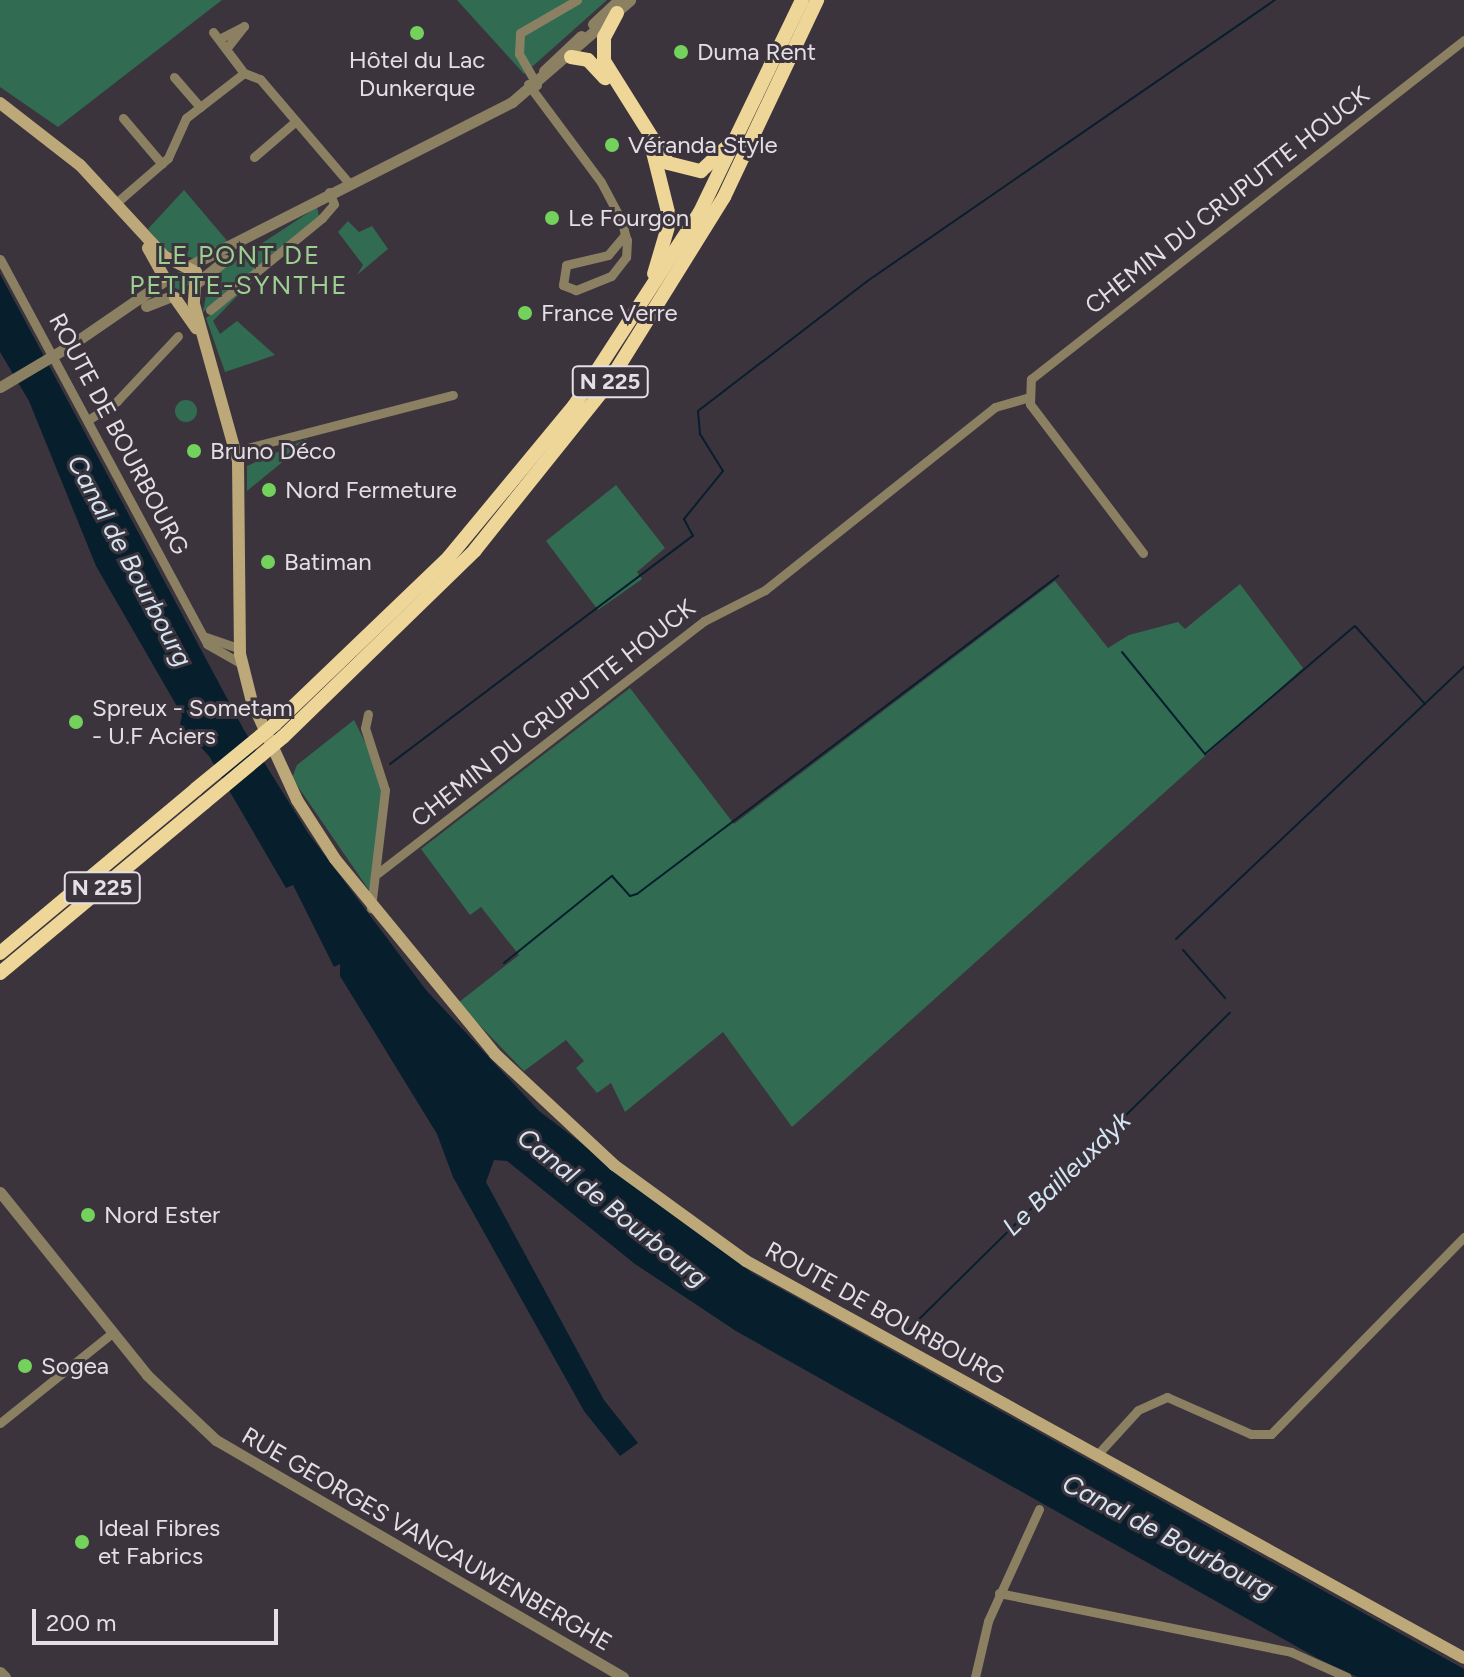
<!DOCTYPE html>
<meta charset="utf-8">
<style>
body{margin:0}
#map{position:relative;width:1464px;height:1677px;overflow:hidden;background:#3c343d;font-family:Figtree,sans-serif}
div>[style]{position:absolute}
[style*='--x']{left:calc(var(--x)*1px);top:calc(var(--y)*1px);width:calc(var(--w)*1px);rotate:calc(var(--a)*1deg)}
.green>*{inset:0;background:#306b52}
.round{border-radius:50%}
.water>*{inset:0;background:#071e2d}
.stream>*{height:2px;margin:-1px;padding:0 1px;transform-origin:1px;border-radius:1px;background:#071e2d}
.minor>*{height:9px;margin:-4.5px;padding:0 4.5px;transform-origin:4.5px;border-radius:4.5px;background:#8c8062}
.tertiary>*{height:11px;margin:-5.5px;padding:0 5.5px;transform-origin:5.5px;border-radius:5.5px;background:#8c8062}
.secondary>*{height:12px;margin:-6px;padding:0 6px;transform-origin:6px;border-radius:6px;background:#bca878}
.trunk>*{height:14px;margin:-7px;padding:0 7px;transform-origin:7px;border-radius:7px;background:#eed698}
.tertiary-bridge>*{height:11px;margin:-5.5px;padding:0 5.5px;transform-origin:5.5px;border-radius:5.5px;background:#8c8062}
.trunk-bridge>*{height:14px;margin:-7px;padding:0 7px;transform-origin:7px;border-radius:7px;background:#eed698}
.dots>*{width:22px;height:22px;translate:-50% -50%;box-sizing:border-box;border:4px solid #3c343d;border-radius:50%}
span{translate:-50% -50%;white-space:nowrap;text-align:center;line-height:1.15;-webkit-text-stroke:6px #3c343d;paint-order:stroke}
.shield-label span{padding:2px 6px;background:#3c343d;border:2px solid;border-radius:6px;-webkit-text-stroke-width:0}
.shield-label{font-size:22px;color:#e4dfe4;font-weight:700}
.poi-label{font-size:24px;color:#e4dfe4}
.left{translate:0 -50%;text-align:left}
.street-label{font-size:24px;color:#e4dfe4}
.neighbourhood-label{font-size:26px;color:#9ccf91;letter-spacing:2px}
.water-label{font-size:26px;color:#d4e6f3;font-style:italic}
.scale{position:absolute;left:32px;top:1609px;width:246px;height:36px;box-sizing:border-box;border:4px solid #e4dfe4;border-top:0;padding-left:10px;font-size:24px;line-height:28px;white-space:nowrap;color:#e4dfe4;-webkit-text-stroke:6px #3c343d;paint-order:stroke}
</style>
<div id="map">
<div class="green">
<div style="clip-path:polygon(0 0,222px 0,58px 127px,0 87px)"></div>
<div style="clip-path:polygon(457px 0,607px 0,524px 74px)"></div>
<div style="clip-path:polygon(184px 190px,229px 243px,196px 259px,165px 250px,148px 229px)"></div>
<div style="clip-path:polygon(317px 207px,319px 216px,203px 312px,209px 278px)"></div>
<div style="clip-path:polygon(348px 221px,359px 232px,372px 226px,388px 249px,357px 275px,363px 265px,338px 232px)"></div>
<div class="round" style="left:172px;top:272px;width:18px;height:18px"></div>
<div style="clip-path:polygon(244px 289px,213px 321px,220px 334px,237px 321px,275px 355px,225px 372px,206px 318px)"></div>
<div class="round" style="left:175px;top:400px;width:22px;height:22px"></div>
<div style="clip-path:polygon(306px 439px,308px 441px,247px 491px,247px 466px)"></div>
<div style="clip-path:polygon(616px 485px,665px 548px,637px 572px,642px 579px,598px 610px,546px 541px)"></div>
<div style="clip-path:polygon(1055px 581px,1108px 648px,1129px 635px,1178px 622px,1185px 629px,1240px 584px,1303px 668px,792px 1127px,723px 1032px,625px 1112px,611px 1083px,597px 1093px,576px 1068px,584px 1061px,566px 1040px,524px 1071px,458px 1003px,519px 955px,481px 907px,470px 915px,421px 849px,630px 688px,734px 824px)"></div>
<div style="clip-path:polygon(354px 720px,384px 780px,371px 893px,292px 778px,297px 765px)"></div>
</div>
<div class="water">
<div style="clip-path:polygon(0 274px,244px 730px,308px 833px,426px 990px,539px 1111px,752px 1273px,1464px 1669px,1464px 1677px,1357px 1677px,1317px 1658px,736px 1331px,635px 1264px,507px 1161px,494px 1160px,486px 1182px,604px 1400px,638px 1443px,620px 1456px,584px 1411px,453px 1177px,437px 1134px,340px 976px,340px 964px,334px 967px,293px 885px,286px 888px,209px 756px,180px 725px,182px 715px,96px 566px,29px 401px,0 352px)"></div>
</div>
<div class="stream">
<div style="--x:1122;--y:652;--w:132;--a:50.9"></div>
<div style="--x:1205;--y:754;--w:197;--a:-40.5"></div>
<div style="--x:1355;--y:626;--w:105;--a:48.1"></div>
<div style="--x:390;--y:764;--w:379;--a:-37"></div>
<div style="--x:693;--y:536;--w:19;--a:-118"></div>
<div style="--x:684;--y:519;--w:62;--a:-50.9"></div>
<div style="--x:723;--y:471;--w:44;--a:-121.9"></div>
<div style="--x:700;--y:434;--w:23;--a:-95"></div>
<div style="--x:698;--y:411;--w:212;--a:-37.5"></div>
<div style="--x:866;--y:282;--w:497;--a:-34.6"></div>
<div style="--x:1176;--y:939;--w:396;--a:-43.4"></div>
<div style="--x:1183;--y:950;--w:64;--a:48.8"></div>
<div style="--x:504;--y:963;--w:139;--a:-38.9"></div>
<div style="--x:612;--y:876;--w:27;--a:48"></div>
<div style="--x:630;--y:896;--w:7;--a:-16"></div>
<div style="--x:637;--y:894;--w:528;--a:-37.07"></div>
<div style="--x:903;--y:1335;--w:459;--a:-44.6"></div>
</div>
<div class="minor">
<div style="--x:213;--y:32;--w:51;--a:52.9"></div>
<div style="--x:219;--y:39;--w:28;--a:-27"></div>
<div style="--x:244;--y:26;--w:28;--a:128"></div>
<div style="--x:174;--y:77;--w:40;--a:49"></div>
<div style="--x:528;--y:84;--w:122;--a:53.3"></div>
<div style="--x:601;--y:182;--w:36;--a:62"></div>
<div style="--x:618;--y:214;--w:13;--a:67"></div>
<div style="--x:623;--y:226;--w:9;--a:77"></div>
<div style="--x:625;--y:235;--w:5;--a:68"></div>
<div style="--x:627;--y:240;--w:17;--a:93"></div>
<div style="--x:626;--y:257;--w:24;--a:128"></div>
<div style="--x:611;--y:276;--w:38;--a:158"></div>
<div style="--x:576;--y:290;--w:14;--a:-159"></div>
<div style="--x:563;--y:285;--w:20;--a:-81"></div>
<div style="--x:566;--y:265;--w:43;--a:-13.4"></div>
<div style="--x:608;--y:255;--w:26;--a:-50"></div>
<div style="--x:537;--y:85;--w:36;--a:-120"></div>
<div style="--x:519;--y:54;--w:21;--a:-87"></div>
<div style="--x:520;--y:33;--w:66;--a:-30.1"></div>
<div style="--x:123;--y:118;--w:60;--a:49.7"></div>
<div style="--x:254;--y:157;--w:55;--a:-40.6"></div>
<div style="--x:116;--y:203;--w:69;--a:-40.9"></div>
<div style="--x:168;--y:158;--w:44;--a:-65.8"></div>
<div style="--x:186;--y:118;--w:73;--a:-37.8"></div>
<div style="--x:244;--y:73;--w:17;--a:21"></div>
<div style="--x:260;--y:79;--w:134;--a:49.5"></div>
<div style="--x:0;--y:259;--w:437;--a:61.7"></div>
<div style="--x:207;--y:644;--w:40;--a:29.7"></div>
<div style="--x:210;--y:310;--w:145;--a:-39.4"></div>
<div style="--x:322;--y:218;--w:18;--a:-49"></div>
<div style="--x:334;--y:204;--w:13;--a:-113"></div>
<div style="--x:88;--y:420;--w:35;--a:-33"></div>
<div style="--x:117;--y:401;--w:89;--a:-46.8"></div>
<div style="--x:236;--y:451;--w:224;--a:-14.5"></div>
<div style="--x:1143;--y:553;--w:187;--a:-127.2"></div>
<div style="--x:1030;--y:404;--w:25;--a:-88"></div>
<div style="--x:1031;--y:379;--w:550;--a:-38.06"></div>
<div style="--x:206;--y:637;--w:36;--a:19"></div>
<div style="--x:368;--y:714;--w:14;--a:102"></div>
<div style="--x:365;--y:728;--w:65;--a:72.1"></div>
<div style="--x:385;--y:790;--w:119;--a:96.8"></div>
<div style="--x:378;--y:873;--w:412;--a:-37.7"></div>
<div style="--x:704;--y:621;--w:68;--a:-26.9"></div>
<div style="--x:765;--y:590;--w:294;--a:-38.5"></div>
<div style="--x:995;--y:407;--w:33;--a:-16"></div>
<div style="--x:0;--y:1423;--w:145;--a:-38.8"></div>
<div style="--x:1096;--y:1456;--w:62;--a:-47.6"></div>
<div style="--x:1138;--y:1410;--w:32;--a:-24"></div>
<div style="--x:1167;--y:1397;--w:92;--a:23.8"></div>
<div style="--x:1251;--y:1434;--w:20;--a:0"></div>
<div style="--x:1271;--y:1434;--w:276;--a:-45.6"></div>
<div style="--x:999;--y:1593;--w:298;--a:11.4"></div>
<div style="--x:1291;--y:1652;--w:61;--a:24.1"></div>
<div style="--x:975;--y:1677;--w:57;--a:-76.9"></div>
<div style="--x:988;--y:1621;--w:123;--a:-65.5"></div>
</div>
<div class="tertiary">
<div style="--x:593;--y:24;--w:35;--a:-43"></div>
<div style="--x:544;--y:71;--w:51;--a:-43.4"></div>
<div style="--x:189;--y:266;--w:362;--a:-26.9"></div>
<div style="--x:512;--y:102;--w:156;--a:-40.8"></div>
<div style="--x:198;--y:282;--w:35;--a:-39"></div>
<div style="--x:146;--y:306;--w:28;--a:-21"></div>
<div style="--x:71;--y:345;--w:113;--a:-34.5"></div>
<div style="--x:0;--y:1192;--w:235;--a:51.2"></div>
<div style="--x:147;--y:1375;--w:95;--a:43.3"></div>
<div style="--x:216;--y:1440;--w:471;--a:30.2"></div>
<div style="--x:0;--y:1672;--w:7;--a:45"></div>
</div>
<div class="secondary">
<div style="--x:0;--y:103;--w:101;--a:37.8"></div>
<div style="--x:80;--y:165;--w:124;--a:47.3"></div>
<div style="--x:164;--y:256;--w:36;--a:27"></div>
<div style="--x:196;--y:272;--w:32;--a:94"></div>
<div style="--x:194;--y:304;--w:164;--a:74.4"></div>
<div style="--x:238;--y:462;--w:192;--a:89.4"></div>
<div style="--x:240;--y:654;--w:49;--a:76"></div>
<div style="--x:252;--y:702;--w:108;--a:65.3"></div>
<div style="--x:297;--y:800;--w:70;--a:57.2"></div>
<div style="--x:335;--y:859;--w:252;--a:50.6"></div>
<div style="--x:495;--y:1054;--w:163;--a:43"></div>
<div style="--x:614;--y:1165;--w:163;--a:36"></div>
<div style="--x:746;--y:1261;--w:820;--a:28.94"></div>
<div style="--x:148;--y:248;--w:33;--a:61"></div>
<div style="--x:175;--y:298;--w:37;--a:55"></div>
</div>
<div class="trunk">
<div style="--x:617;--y:13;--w:27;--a:118"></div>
<div style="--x:604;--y:37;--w:24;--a:90"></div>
<div style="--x:604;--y:61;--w:120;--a:57.9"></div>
<div style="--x:668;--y:163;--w:34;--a:14"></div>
<div style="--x:701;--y:171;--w:35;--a:-43"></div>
<div style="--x:571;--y:57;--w:17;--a:10"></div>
<div style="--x:588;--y:60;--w:25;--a:47"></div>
<div style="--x:653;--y:152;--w:70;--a:76"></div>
<div style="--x:670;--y:220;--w:56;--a:106.5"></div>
<div style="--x:275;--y:724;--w:241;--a:-43.8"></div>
<div style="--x:449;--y:557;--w:196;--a:-50.4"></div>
<div style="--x:574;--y:406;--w:231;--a:-57"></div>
<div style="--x:700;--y:212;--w:235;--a:-64.3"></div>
<div style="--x:283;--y:737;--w:268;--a:-44.2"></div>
<div style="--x:475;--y:550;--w:211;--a:-51.3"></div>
<div style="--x:607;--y:385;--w:221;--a:-58.1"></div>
<div style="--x:724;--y:197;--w:218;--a:-64.7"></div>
<div style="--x:0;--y:953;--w:256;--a:-39.9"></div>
<div style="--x:0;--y:973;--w:266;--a:-39.8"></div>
</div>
<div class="tertiary-bridge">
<div style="--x:0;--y:387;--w:82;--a:-30.6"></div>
</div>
<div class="trunk-bridge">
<div style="--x:196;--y:789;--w:102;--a:-39.4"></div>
<div style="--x:204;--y:803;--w:103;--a:-39.9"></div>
</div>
<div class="dots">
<div style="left:417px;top:33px;background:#73d25c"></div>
<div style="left:681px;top:52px;background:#73d25c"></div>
<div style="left:612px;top:145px;background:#73d25c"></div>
<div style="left:552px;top:218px;background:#73d25c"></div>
<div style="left:525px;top:313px;background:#73d25c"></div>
<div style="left:194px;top:451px;background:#73d25c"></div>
<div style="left:269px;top:490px;background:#73d25c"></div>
<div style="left:268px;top:562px;background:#73d25c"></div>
<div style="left:76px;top:722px;background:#73d25c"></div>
<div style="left:88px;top:1215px;background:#73d25c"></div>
<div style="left:25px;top:1366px;background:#73d25c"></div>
<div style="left:82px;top:1542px;background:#73d25c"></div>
</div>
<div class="shield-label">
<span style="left:610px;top:382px">N 225</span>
<span style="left:102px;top:888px">N 225</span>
</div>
<div class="poi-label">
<span class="left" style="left:697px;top:52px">Duma Rent</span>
<span style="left:417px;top:74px">Hôtel du Lac<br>Dunkerque</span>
<span class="left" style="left:628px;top:145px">Véranda Style</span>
<span class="left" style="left:568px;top:218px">Le Fourgon</span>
<span class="left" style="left:541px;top:313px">France Verre</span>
<span class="left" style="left:210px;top:451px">Bruno Déco</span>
<span class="left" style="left:285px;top:490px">Nord Fermeture</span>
<span class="left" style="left:284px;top:562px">Batiman</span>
<span class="left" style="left:92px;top:722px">Spreux - Sometam<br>- U.F Aciers</span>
<span class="left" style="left:104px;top:1215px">Nord Ester</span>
<span class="left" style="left:41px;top:1366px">Sogea</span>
<span class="left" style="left:98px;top:1542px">Ideal Fibres<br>et Fabrics</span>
</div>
<div class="street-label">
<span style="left:1227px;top:200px;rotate:-38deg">CHEMIN DU CRUPUTTE HOUCK</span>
<span style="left:119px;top:434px;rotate:62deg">ROUTE DE BOURBOURG</span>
<span style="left:553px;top:713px;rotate:-38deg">CHEMIN DU CRUPUTTE HOUCK</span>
<span style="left:885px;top:1313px;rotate:29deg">ROUTE DE BOURBOURG</span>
<span style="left:427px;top:1539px;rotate:30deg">RUE GEORGES VANCAUWENBERGHE</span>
</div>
<div class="neighbourhood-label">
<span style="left:239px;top:271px">LE PONT DE<br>PETITE-SYNTHE</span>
</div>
<div class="water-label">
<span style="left:129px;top:561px;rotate:62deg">Canal de Bourbourg</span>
<span style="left:1067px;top:1174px;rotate:-44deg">Le Bailleuxdyk</span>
<span style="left:612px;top:1208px;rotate:39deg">Canal de Bourbourg</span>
<span style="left:1168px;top:1537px;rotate:28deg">Canal de Bourbourg</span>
</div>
<div class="scale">200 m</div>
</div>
